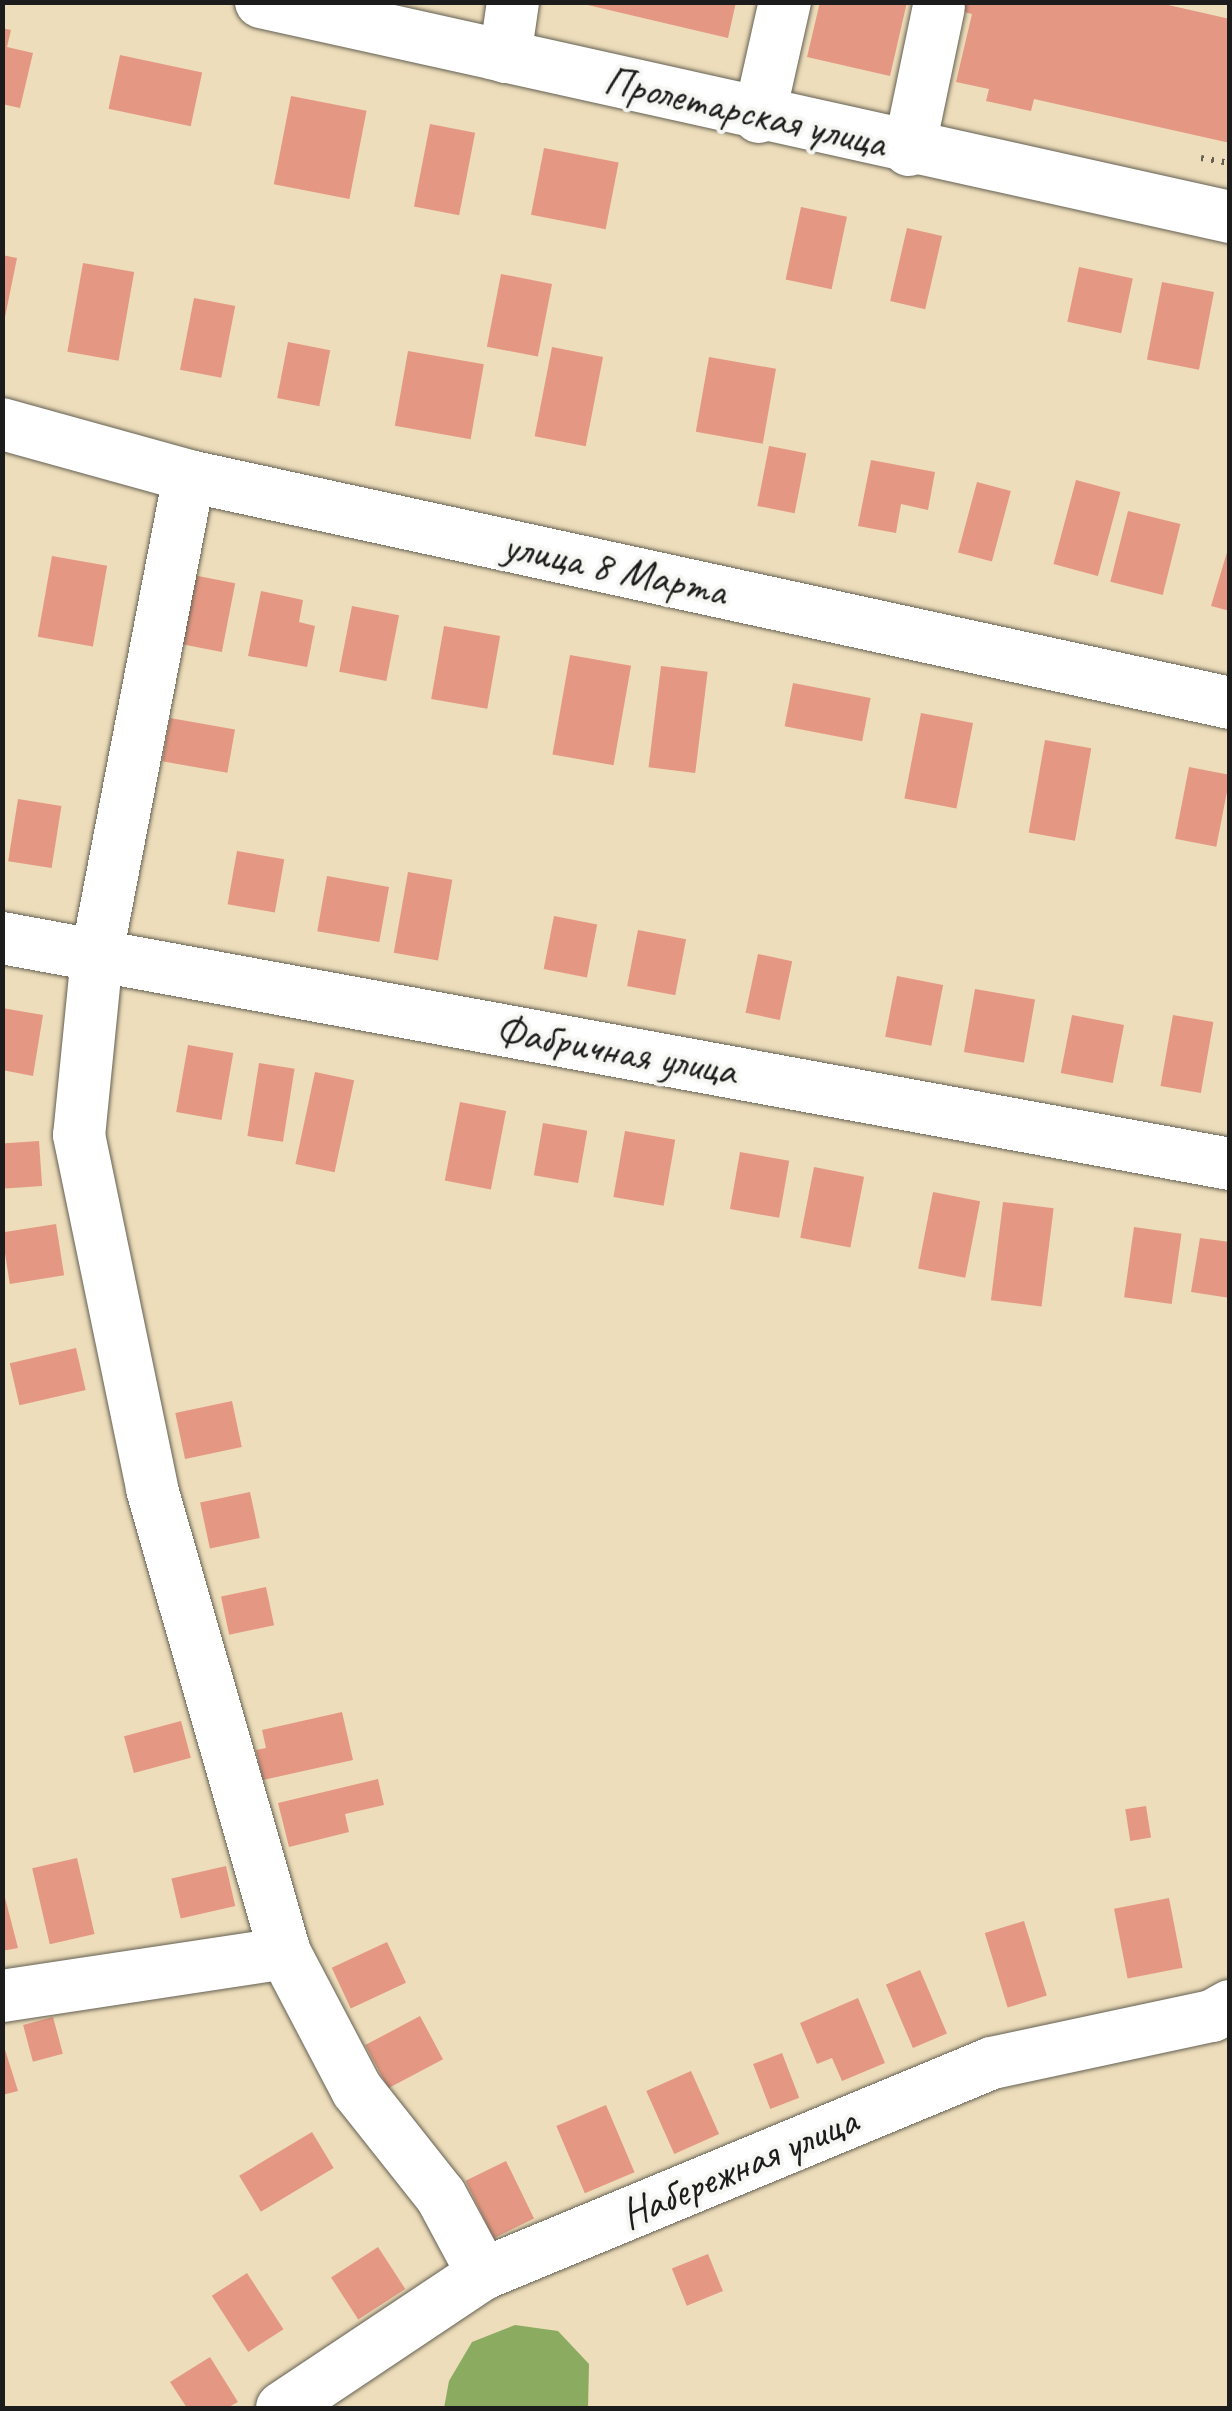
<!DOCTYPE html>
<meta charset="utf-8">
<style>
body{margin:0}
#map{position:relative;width:1232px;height:2411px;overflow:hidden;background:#edddba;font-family:Caveat,sans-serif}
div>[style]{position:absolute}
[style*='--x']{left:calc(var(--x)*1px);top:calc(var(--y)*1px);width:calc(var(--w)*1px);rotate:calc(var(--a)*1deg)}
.forest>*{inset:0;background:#8aab60}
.building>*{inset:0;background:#e49883;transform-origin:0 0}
.path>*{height:6px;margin-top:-3px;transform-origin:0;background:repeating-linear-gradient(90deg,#656053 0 2.5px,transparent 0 10.5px)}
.roads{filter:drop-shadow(0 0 2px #656053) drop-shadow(0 0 2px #656053)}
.minor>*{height:52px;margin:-26px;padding:0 26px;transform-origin:26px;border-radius:26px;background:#fff}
span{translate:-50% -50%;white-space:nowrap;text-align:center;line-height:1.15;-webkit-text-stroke:8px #f6f6f2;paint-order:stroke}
.street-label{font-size:42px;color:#1c1c1c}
.frame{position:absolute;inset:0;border:5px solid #1c1c1c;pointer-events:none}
</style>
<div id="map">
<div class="forest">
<div style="clip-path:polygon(515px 2325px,558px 2331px,589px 2364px,588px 2408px,444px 2408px,449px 2381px,472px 2342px)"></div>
</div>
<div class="building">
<div style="clip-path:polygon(575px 2px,736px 2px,728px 38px)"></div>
<div style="clip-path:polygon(820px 2px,907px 2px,890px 76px,807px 57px)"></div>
<div style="clip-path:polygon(926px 2px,1155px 2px,1230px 19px,1230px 143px,1034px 99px,1031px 111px,986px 101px,989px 89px,956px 82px,972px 14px)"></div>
<div style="clip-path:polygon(2px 28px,11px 30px,7px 47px,33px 53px,20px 108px,2px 104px)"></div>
<div style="left:120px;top:55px;width:84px;height:55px;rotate:12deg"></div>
<div style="left:291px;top:96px;width:77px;height:90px;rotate:11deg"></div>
<div style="left:430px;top:124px;width:46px;height:84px;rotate:11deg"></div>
<div style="left:544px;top:148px;width:76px;height:68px;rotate:11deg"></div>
<div style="left:801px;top:207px;width:47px;height:74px;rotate:12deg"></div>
<div style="left:907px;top:228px;width:36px;height:75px;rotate:13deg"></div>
<div style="clip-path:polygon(2px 255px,17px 258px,4px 322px,2px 322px)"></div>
<div style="left:83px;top:263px;width:52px;height:90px;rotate:10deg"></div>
<div style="left:1079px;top:267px;width:55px;height:56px;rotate:12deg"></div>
<div style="left:501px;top:274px;width:52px;height:74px;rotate:11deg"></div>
<div style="left:1162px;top:282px;width:53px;height:79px;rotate:11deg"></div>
<div style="left:194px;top:298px;width:42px;height:73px;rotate:11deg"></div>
<div style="left:288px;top:342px;width:43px;height:57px;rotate:11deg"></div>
<div style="left:552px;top:347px;width:52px;height:91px;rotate:11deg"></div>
<div style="left:408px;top:351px;width:77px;height:76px;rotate:10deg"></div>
<div style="left:709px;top:357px;width:68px;height:76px;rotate:10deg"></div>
<div style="left:769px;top:446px;width:38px;height:61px;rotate:11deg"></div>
<div style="clip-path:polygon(871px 460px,935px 472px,928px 510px,901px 504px,896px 533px,858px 526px)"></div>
<div style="left:1076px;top:480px;width:46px;height:87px;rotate:15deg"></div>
<div style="left:977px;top:482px;width:35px;height:73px;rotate:15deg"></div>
<div style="left:1128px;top:511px;width:54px;height:73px;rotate:14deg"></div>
<div style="clip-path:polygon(1230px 542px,1230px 611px,1211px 606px)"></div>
<div style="left:52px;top:556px;width:56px;height:82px;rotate:10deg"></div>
<div style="left:193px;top:575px;width:43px;height:70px;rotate:11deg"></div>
<div style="clip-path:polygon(261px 591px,303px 600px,299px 622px,315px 626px,307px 667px,248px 656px)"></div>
<div style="left:352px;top:606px;width:48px;height:67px;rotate:11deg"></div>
<div style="left:444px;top:626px;width:57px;height:74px;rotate:10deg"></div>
<div style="left:570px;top:655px;width:62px;height:101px;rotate:10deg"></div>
<div style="left:661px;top:666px;width:47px;height:102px;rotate:7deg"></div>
<div style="left:793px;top:683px;width:79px;height:44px;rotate:11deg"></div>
<div style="left:921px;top:713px;width:53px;height:87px;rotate:11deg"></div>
<div style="left:170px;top:718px;width:66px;height:44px;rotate:10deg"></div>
<div style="left:1045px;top:740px;width:47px;height:94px;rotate:10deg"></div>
<div style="left:1189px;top:767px;width:42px;height:73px;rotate:11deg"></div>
<div style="left:18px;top:799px;width:44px;height:63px;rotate:9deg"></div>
<div style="left:237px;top:851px;width:48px;height:54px;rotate:10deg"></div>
<div style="left:408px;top:872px;width:45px;height:82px;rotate:10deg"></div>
<div style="left:327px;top:876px;width:63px;height:56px;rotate:10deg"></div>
<div style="left:554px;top:916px;width:44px;height:54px;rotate:11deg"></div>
<div style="left:638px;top:930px;width:49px;height:57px;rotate:11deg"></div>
<div style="left:758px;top:954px;width:35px;height:60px;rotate:12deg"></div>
<div style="left:897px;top:976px;width:47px;height:62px;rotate:11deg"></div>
<div style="left:975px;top:989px;width:61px;height:64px;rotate:10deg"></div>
<div style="clip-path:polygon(2px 1008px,43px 1015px,33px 1076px,2px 1070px)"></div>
<div style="left:1072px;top:1015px;width:53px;height:59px;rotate:11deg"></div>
<div style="left:1173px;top:1015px;width:41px;height:72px;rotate:10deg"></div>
<div style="left:188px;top:1045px;width:46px;height:68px;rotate:10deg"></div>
<div style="left:259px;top:1063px;width:36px;height:74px;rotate:9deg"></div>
<div style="left:315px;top:1072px;width:40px;height:94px;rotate:12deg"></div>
<div style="left:460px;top:1102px;width:47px;height:80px;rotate:11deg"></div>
<div style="left:543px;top:1123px;width:45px;height:53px;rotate:10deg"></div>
<div style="left:625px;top:1131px;width:51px;height:67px;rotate:10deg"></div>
<div style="left:39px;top:1141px;width:45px;height:37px;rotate:86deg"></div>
<div style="left:740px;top:1152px;width:50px;height:58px;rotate:10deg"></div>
<div style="left:814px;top:1167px;width:51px;height:72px;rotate:11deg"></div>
<div style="left:933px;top:1192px;width:48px;height:78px;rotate:11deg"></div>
<div style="left:1003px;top:1202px;width:51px;height:99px;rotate:7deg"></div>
<div style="left:56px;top:1224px;width:52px;height:55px;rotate:81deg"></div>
<div style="left:1134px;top:1227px;width:48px;height:71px;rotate:8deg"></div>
<div style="clip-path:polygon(1200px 1238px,1230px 1242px,1230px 1298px,1191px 1292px)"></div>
<div style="left:76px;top:1348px;width:43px;height:68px;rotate:77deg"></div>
<div style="left:232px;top:1401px;width:47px;height:58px;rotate:78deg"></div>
<div style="left:250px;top:1492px;width:47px;height:51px;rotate:78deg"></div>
<div style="left:266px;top:1587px;width:39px;height:46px;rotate:78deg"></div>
<div style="clip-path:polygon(342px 1712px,353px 1760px,263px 1780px,256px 1750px,266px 1748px,262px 1730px)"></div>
<div style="left:181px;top:1721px;width:38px;height:59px;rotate:75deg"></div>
<div style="clip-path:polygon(378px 1779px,384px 1805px,345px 1814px,349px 1832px,289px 1847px,278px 1803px)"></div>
<div style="left:1146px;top:1806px;width:32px;height:21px;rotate:81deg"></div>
<div style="left:77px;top:1858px;width:78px;height:46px;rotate:77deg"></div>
<div style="left:226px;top:1866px;width:41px;height:56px;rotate:77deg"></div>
<div style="clip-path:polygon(2px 1886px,18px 1948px,2px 1951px)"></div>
<div style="left:1169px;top:1898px;width:71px;height:56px;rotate:79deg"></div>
<div style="left:1024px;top:1921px;width:78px;height:41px;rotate:73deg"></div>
<div style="left:387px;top:1942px;width:45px;height:61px;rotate:65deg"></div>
<div style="left:920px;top:1970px;width:69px;height:37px;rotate:67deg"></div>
<div style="clip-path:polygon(858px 1998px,885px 2063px,842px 2081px,832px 2058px,817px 2064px,800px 2023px)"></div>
<div style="left:420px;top:2016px;width:49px;height:62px;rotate:62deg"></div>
<div style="left:53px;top:2017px;width:38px;height:31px;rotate:75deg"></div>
<div style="clip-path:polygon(2px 2040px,18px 2091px,2px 2095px)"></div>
<div style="left:782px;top:2053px;width:48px;height:31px;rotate:69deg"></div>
<div style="left:691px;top:2071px;width:69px;height:49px;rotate:66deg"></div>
<div style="left:606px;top:2105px;width:73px;height:54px;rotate:67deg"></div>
<div style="left:312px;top:2132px;width:42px;height:85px;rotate:59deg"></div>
<div style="left:506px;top:2161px;width:64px;height:45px;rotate:64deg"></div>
<div style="left:378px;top:2247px;width:50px;height:56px;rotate:57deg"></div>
<div style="left:708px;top:2254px;width:40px;height:39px;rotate:68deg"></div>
<div style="left:247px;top:2273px;width:67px;height:42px;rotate:57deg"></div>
<div style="clip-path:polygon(210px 2357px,238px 2402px,227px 2408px,187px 2408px,170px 2382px)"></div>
</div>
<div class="path">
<div style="--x:1201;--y:158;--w:29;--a:10"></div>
</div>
<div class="roads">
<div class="minor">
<div style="--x:261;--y:2;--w:993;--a:12.51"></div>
<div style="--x:505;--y:57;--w:56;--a:-81.7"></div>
<div style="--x:759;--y:117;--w:118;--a:-77.3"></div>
<div style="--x:909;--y:150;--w:146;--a:-78.2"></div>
<div style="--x:2;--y:424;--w:194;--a:15.5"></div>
<div style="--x:189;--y:476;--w:1065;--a:12.3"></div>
<div style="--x:189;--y:476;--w:489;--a:100.9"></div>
<div style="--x:97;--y:956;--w:180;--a:95.7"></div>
<div style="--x:79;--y:1135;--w:361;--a:78.3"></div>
<div style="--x:152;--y:1489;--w:483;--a:74"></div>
<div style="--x:285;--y:1953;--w:155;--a:62.3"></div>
<div style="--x:357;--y:2090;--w:135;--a:51.6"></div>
<div style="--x:441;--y:2196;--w:89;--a:61.7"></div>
<div style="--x:2;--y:938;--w:1249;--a:10.43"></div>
<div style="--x:2;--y:1996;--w:286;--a:-8.6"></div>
<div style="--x:282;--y:2408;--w:242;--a:-33.7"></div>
<div style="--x:483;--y:2274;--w:551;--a:-22.52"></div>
<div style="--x:992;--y:2063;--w:225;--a:-12.1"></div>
<div style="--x:1212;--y:2016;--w:21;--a:-29"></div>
</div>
</div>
<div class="street-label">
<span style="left:745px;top:112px;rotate:13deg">Пролетарская улица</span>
<span style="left:615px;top:569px;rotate:12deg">улица 8 Марта</span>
<span style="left:616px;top:1051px;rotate:10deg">Фабричная улица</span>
<span style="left:739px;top:2168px;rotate:-23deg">Набережная улица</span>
</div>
<div class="frame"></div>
</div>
